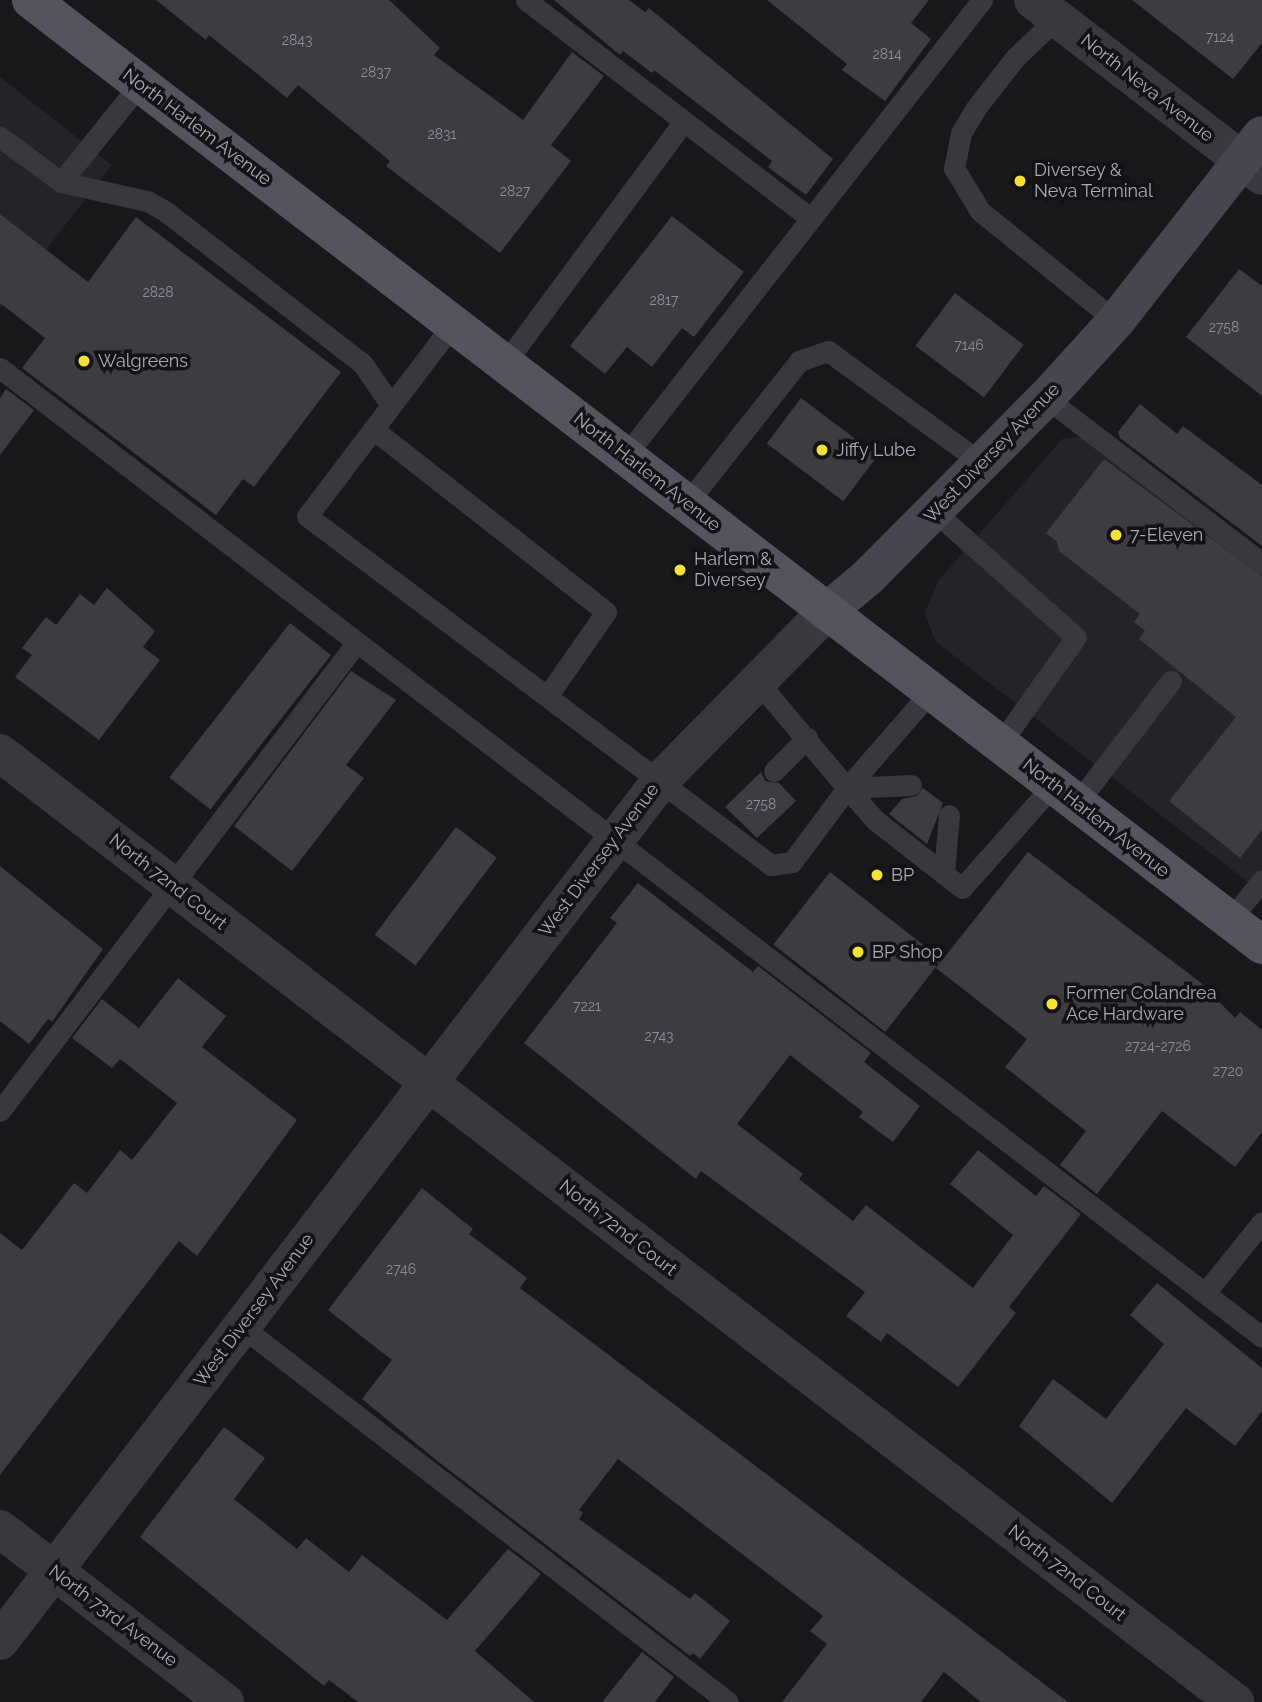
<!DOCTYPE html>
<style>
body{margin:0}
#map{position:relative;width:1262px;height:1702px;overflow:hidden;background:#181719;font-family:Raleway,sans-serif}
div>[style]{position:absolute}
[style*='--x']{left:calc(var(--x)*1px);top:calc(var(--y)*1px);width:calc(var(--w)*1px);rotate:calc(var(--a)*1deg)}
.built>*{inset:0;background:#242327}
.building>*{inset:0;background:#3d3c41;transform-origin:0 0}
.service>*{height:21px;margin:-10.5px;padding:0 10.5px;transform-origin:10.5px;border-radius:10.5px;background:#39383f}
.minor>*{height:38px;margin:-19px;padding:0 19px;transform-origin:19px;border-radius:19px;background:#39383f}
.secondary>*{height:38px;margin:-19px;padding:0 19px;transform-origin:19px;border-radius:19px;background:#46464f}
.primary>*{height:38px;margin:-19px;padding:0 19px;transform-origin:19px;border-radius:19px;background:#54545e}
.dots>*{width:19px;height:19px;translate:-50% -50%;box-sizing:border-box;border:4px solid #131214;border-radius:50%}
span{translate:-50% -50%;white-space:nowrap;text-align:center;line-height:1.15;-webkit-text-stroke:7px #131214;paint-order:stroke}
.number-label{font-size:14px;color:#8e8e9c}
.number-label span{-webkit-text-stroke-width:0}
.street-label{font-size:18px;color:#a9aaba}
.poi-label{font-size:18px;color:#a9aaba}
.left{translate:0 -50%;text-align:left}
</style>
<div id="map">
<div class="built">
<div style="clip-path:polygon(0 77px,112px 165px,0 309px)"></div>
<div style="clip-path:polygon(1083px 436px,1262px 574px,1262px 893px,935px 641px,925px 613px,938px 581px,1062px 439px)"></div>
</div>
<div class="building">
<div style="clip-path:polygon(156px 0,389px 0,440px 48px,434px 55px,523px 120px,572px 52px,604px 76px,551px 145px,571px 161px,500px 253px,386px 166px,390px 161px,298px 85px,287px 98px,209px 35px,206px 40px)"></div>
<div style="clip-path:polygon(554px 0,629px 0,645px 12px,649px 8px,833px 159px,806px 195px,768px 167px,772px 161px,654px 70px,652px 73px,623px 51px,620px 55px)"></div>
<div style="clip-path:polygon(767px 0,929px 0,911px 23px,931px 39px,885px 101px,842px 70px,847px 64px)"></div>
<div style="clip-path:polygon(1132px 0,1262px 0,1262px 43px,1233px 79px)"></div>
<div style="clip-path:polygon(0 214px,88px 282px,136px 217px,341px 372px,254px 487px,243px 479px,216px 515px,22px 368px,45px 338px,0 303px)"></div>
<div style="clip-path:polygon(672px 216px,744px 272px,694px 337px,682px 328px,652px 367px,627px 347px,605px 374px,570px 346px)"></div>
<div style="clip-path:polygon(1239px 269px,1262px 286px,1262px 396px,1186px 337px)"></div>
<div style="left:955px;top:293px;width:86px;height:66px;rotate:37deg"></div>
<div style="clip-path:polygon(6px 389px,34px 410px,0 455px,0 398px)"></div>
<div style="left:801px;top:398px;width:96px;height:57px;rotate:37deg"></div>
<div style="clip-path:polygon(1140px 404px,1177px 434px,1183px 426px,1262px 485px,1262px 546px,1120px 438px,1118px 432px)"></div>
<div style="clip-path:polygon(1104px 459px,1262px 576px,1262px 830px,1240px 858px,1169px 801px,1236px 717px,1139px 639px,1145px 631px,1134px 622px,1140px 614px,1059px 551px,1057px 542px,1046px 533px)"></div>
<div style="clip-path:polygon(107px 588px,155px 631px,143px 647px,160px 660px,99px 740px,15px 677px,32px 655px,22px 648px,46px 617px,56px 625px,80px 594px,94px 605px)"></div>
<div style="left:290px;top:623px;width:52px;height:196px;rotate:38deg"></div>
<div style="clip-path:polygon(351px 671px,396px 700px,346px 765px,364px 778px,292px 871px,234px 826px)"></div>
<div style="clip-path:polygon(761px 772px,765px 781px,779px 783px,796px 801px,757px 838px,725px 807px)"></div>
<div style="clip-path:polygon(923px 788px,943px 803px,927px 844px,889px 814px,902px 799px,917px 796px)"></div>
<div style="left:456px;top:827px;width:51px;height:135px;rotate:37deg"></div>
<div style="clip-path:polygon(1028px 852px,1200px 982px,1235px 1018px,1240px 1012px,1262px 1030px,1262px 1132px,1235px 1167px,1162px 1111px,1097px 1194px,1060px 1165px,1086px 1131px,1005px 1067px,1027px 1039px,936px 968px)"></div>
<div style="clip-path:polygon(0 866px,103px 949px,52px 1022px,48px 1019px,29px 1044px,0 1021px)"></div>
<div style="left:830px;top:872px;width:142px;height:92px;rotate:38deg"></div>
<div style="clip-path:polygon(638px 883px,753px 972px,758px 966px,871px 1053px,864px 1062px,920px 1106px,893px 1142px,859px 1117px,863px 1112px,790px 1055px,737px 1124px,803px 1174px,799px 1179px,853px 1221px,866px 1205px,973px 1288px,1013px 1235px,950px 1184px,978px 1150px,1036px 1196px,1044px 1186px,1081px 1214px,1009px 1307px,1016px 1313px,958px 1387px,887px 1333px,881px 1342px,846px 1316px,865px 1292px,701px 1171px,696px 1179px,524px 1043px,617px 923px,610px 918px)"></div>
<div style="clip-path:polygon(178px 978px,226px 1016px,202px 1047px,297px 1120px,197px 1256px,179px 1241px,0 1475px,0 1233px,22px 1250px,74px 1183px,87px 1193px,120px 1150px,132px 1160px,177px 1103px,120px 1059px,112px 1068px,72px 1038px,102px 999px,139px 1028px)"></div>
<div style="clip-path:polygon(422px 1188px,473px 1229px,469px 1234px,527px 1278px,520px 1288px,1068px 1702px,981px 1702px,944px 1672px,921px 1702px,782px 1702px,827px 1644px,810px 1631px,823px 1616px,618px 1459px,579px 1510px,583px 1513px,579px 1519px,690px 1599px,695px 1593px,730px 1621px,700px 1659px,693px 1653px,690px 1656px,435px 1459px,362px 1399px,392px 1360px,328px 1310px)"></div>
<div style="clip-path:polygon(1157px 1283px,1262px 1368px,1262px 1411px,1235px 1446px,1186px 1408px,1112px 1503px,1019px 1426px,1053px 1379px,1106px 1419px,1164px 1344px,1130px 1315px)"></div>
<div style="clip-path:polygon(224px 1427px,265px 1458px,234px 1499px,297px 1549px,306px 1538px,349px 1572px,362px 1555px,447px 1620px,508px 1549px,541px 1574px,475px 1651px,534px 1702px,358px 1702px,329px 1680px,324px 1686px,140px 1537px)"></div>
<div style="clip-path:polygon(642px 1652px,674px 1677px,655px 1702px,602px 1702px)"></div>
</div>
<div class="service">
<div style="--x:526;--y:0;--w:359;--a:37.5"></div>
<div style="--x:1057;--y:18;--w:58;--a:136.4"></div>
<div style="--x:1015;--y:58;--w:63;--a:128"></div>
<div style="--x:976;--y:108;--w:29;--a:121"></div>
<div style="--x:961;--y:133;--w:36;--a:101"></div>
<div style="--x:954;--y:168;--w:50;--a:58.8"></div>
<div style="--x:980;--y:211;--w:175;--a:39"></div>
<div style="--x:0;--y:137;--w:76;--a:36.4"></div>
<div style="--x:61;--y:182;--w:126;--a:-51.1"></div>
<div style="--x:61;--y:182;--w:88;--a:12.5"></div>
<div style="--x:147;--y:201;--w:21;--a:29"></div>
<div style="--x:165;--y:211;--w:249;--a:37.7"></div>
<div style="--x:362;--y:363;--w:51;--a:55.4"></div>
<div style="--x:453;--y:324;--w:241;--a:127.2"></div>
<div style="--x:307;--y:516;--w:581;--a:36.95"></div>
<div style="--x:771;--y:865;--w:21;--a:-8"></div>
<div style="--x:792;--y:862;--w:92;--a:-53.4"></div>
<div style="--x:847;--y:788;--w:43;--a:48.8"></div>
<div style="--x:875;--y:820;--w:110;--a:38"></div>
<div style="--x:962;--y:888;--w:137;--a:-48.5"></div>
<div style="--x:505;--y:363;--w:301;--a:-53.5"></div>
<div style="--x:0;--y:368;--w:1591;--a:37.52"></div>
<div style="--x:1046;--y:398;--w:272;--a:37.4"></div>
<div style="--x:373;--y:429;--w:296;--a:38.1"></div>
<div style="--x:606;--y:612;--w:101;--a:124.9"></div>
<div style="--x:625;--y:456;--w:579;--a:-51.94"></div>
<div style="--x:687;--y:503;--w:181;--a:-51.7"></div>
<div style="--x:799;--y:361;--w:31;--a:-19"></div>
<div style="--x:828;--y:351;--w:192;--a:36.1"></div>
<div style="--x:935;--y:512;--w:188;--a:41.6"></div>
<div style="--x:1076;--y:637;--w:131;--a:125.4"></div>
<div style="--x:758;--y:682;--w:138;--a:50"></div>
<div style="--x:774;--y:771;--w:47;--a:-45"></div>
<div style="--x:847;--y:788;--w:128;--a:-49.1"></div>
<div style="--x:847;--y:788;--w:64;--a:-2.7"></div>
<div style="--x:1077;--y:803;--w:154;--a:-52.4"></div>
<div style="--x:944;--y:874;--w:59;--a:-85.2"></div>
<div style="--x:1230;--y:920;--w:51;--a:-51.3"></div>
<div style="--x:0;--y:1111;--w:589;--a:-52.72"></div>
<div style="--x:1205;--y:1293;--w:91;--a:-51.2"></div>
<div style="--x:241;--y:1326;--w:615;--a:37.67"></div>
</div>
<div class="minor">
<div style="--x:1033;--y:0;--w:289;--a:37.5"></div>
<div style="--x:0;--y:753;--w:1558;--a:37.54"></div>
<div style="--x:0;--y:1529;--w:284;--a:37.6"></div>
<div style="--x:0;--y:1641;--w:1087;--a:-52.48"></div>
<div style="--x:662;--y:779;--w:234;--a:-45.5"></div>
</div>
<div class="secondary">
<div style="--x:826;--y:612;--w:55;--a:-39.8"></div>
<div style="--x:868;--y:577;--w:252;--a:-45.2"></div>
<div style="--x:1046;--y:398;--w:104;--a:-47.7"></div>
<div style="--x:1116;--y:321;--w:236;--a:-51.9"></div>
</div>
<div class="primary">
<div style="--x:31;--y:0;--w:1552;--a:37.51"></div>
</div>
<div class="dots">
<div style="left:1020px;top:181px;background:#f7e232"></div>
<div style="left:84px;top:361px;background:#f7e232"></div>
<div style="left:822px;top:450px;background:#f7e232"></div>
<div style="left:1116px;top:535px;background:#f7e232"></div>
<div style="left:680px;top:570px;background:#f7e232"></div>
<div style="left:877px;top:875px;background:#f7e232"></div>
<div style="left:858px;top:952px;background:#f7e232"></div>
<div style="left:1052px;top:1004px;background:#f7e232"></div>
</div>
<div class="number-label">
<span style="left:1220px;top:37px">7124</span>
<span style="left:297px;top:40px">2843</span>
<span style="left:887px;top:54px">2814</span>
<span style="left:376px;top:72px">2837</span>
<span style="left:442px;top:134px">2831</span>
<span style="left:515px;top:191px">2827</span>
<span style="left:158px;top:292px">2828</span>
<span style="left:664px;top:300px">2817</span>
<span style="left:1224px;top:327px">2758</span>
<span style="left:969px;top:345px">7146</span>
<span style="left:761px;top:804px">2758</span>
<span style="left:587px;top:1006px">7221</span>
<span style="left:659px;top:1036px">2743</span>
<span style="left:1158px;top:1046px">2724-2726</span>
<span style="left:1228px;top:1071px">2720</span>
<span style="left:401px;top:1269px">2746</span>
</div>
<div class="street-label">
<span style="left:1147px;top:88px;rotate:38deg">North Neva Avenue</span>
<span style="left:197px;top:127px;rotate:37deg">North Harlem Avenue</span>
<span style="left:992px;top:453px;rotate:-46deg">West Diversey Avenue</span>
<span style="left:647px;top:472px;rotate:38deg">North Harlem Avenue</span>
<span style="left:1096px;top:818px;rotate:38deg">North Harlem Avenue</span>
<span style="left:599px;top:860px;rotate:-53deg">West Diversey Avenue</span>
<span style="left:168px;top:882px;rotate:38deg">North 72nd Court</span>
<span style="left:618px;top:1228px;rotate:38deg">North 72nd Court</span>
<span style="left:254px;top:1310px;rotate:-53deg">West Diversey Avenue</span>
<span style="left:1067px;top:1573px;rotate:38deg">North 72nd Court</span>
<span style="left:113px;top:1616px;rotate:37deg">North 73rd Avenue</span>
</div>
<div class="poi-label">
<span class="left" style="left:1034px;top:181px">Diversey &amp;<br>Neva Terminal</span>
<span class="left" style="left:98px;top:361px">Walgreens</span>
<span class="left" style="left:836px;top:450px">Jiffy Lube</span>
<span class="left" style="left:1130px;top:535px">7-Eleven</span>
<span class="left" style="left:694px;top:570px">Harlem &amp;<br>Diversey</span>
<span class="left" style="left:891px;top:875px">BP</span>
<span class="left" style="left:872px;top:952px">BP Shop</span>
<span class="left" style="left:1066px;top:1004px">Former Colandrea<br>Ace Hardware</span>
</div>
</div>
